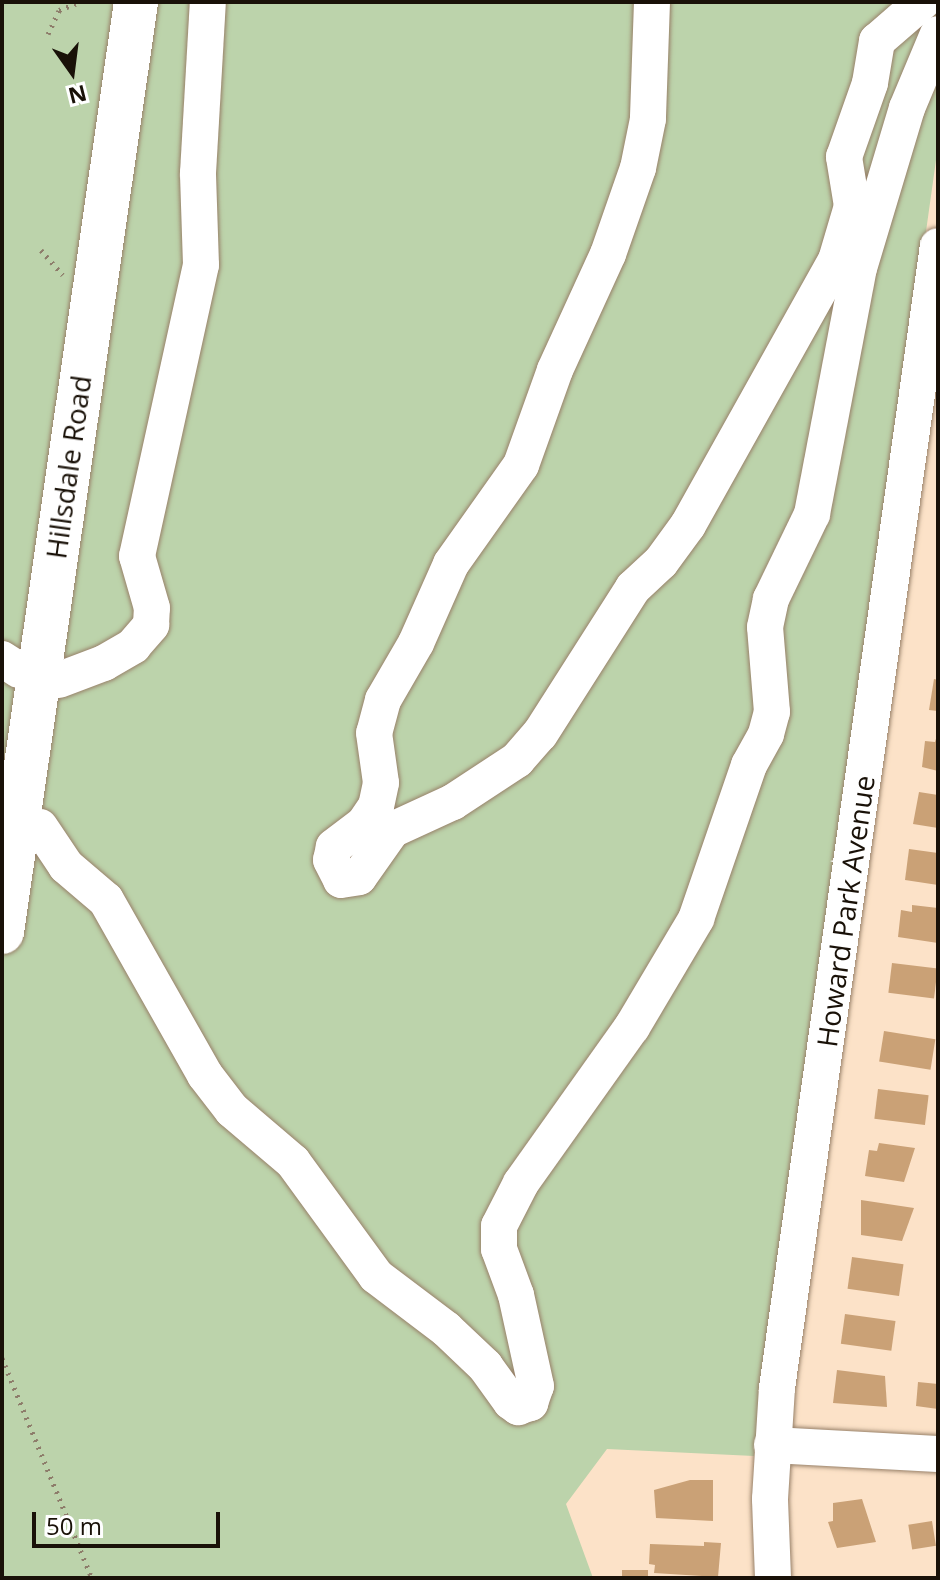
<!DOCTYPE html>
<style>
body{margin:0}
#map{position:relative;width:940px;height:1580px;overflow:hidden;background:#fce2c8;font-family:"Open Sans",sans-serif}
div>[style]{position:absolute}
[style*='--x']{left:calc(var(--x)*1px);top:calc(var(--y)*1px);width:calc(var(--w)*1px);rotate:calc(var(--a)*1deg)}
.green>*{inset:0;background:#bcd3ab}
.building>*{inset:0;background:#caa176;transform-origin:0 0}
.path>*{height:5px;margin-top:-2.5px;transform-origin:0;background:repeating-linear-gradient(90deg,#8d7c6a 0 2px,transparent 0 8px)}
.roads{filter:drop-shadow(0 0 2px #988169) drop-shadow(0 0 2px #988169)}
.minor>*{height:36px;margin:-18px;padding:0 18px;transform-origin:18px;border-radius:18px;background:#fff}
.major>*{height:44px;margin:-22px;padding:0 22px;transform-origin:22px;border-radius:22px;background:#fff}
span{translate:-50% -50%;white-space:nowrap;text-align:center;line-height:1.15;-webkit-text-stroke:8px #fff;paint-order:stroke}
.street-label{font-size:28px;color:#191108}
.frame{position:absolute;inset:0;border:4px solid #191108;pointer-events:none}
.north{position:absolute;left:32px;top:32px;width:80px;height:80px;-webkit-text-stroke:6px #fff;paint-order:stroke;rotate:166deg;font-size:22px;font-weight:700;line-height:32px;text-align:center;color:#191108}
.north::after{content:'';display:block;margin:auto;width:28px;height:36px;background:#191108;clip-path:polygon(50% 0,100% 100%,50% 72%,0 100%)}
.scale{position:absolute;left:32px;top:1512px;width:188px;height:36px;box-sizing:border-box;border:4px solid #191108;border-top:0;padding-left:10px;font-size:24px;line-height:28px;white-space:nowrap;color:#191108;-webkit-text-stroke:6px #fff;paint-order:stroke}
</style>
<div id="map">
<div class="green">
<div style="clip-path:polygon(2px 2px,938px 2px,938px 146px,754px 1456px,607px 1449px,566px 1504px,593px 1578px,2px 1578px)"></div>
</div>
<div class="building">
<div style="clip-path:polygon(934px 679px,938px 680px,938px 711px,929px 710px)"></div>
<div style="clip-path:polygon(938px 732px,938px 771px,922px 767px,925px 741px,935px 742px)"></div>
<div style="clip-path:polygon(919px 792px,938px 795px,938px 828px,913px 824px)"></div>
<div style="clip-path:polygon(909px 849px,938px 853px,938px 885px,905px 880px)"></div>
<div style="clip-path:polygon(912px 905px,938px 908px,938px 943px,898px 937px,901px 910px,912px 912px)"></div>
<div style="left:892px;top:963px;width:46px;height:30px;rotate:7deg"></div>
<div style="left:884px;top:1031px;width:52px;height:31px;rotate:9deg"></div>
<div style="left:878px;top:1089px;width:51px;height:30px;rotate:7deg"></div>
<div style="clip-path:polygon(879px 1143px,915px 1148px,904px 1182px,865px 1176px,869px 1150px,877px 1151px)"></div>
<div style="clip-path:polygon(861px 1200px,914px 1208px,902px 1241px,861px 1235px)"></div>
<div style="left:852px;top:1257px;width:52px;height:32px;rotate:8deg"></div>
<div style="left:845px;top:1314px;width:51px;height:30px;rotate:8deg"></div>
<div style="clip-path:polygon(837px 1370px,885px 1376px,887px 1407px,833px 1403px)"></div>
<div style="clip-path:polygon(918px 1382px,938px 1384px,938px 1409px,916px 1406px)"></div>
<div style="clip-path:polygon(690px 1480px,713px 1480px,713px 1521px,656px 1518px,654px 1490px)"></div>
<div style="clip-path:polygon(862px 1499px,876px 1542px,837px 1548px,828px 1522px,833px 1521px,833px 1503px)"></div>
<div style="left:932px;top:1521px;width:25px;height:24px;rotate:81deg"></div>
<div style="clip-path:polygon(704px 1542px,721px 1543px,718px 1577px,654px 1573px,655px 1565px,649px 1564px,650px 1544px,704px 1546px)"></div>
<div style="left:622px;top:1570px;width:26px;height:8px"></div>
</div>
<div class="path">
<div style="--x:48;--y:34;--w:26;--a:-65"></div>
<div style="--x:59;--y:10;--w:22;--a:-21"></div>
<div style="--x:41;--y:250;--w:33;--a:49"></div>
<div style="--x:2;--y:1358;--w:238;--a:67.8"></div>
</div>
<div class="roads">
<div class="minor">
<div style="--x:652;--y:2;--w:117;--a:92"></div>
<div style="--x:648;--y:119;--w:50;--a:101.5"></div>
<div style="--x:638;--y:168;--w:91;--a:109.2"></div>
<div style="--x:608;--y:254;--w:128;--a:114.6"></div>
<div style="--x:555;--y:370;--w:101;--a:109.7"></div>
<div style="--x:521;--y:465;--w:121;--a:125.3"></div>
<div style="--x:451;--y:564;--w:86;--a:113.9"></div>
<div style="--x:416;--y:643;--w:66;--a:120.1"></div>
<div style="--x:383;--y:700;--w:34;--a:105"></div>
<div style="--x:374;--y:733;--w:50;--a:82"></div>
<div style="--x:381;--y:783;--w:24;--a:102"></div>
<div style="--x:376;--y:806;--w:22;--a:124"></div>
<div style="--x:364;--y:824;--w:38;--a:143"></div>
<div style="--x:334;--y:847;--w:13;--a:103"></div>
<div style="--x:331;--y:860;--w:22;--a:63"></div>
<div style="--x:341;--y:880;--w:18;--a:-9"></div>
<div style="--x:359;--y:877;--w:57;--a:-54.9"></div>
<div style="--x:392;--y:830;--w:67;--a:-24.7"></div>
<div style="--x:453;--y:802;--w:77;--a:-33.3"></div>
<div style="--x:517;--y:760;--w:35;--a:-49"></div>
<div style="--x:540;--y:734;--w:173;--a:-57.5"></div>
<div style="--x:633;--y:588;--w:38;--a:-43"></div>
<div style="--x:661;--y:562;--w:46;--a:-53.9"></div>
<div style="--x:688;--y:525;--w:304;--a:-60.8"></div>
<div style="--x:836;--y:260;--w:56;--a:-73.5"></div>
<div style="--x:852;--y:206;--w:50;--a:-99.3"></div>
<div style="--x:844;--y:157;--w:78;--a:-70.6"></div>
<div style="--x:870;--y:83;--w:43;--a:-80.5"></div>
<div style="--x:877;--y:41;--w:60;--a:-40.9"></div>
<div style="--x:2;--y:659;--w:20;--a:33"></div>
<div style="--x:59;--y:680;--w:48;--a:-20.7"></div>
<div style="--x:104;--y:663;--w:34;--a:-30"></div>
<div style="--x:133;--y:646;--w:28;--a:-49"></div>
<div style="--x:151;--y:625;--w:17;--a:-87"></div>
<div style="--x:152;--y:608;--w:54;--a:-106.1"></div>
<div style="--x:137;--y:556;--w:298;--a:-77.6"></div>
<div style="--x:201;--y:265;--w:92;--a:-91.9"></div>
<div style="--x:198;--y:173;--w:171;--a:-86.7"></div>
<div style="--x:40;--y:827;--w:47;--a:56.3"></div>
<div style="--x:66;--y:866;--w:52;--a:40.4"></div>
<div style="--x:106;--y:900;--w:201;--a:60.5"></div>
<div style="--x:205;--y:1075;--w:44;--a:52.4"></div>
<div style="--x:232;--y:1110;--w:80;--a:40.4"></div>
<div style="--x:293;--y:1162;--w:141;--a:53.9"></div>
<div style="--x:376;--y:1276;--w:88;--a:37.1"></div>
<div style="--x:446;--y:1329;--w:54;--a:43.5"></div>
<div style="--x:485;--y:1366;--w:44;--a:54.2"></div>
<div style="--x:511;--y:1402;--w:9;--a:36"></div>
<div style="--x:518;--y:1407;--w:13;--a:-18"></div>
<div style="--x:530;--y:1403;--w:18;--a:-71"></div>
<div style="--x:536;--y:1386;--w:93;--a:-102.4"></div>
<div style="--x:516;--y:1295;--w:49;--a:-110.3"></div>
<div style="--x:499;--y:1249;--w:23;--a:-90"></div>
<div style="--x:499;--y:1226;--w:48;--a:-62.9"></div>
<div style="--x:521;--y:1183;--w:191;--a:-54.6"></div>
<div style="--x:632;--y:1027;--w:126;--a:-59.3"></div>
<div style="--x:696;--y:919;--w:163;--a:-71"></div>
<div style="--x:749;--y:765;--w:35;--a:-61"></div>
<div style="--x:766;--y:734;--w:23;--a:-75"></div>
<div style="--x:772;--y:712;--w:85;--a:-94.7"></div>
<div style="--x:765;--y:627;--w:29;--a:-78"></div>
<div style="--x:771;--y:599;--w:94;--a:-64.2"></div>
<div style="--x:812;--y:514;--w:250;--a:-79.2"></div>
<div style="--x:859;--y:268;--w:167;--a:-73.3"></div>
<div style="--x:907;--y:108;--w:80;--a:-67.3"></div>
<div style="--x:772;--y:1445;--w:166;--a:3.1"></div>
<div style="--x:773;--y:1578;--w:79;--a:-92.2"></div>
<div style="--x:770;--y:1499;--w:111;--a:-86.4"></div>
<div style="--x:777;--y:1388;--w:1153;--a:-81.98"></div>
</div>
<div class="major">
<div style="--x:2;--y:932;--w:940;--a:-81.8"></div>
</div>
</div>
<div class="street-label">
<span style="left:68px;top:467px;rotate:-82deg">Hillsdale Road</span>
<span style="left:845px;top:911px;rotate:-82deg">Howard Park Avenue</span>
</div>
<div class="frame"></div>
<div class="north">N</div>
<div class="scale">50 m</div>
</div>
